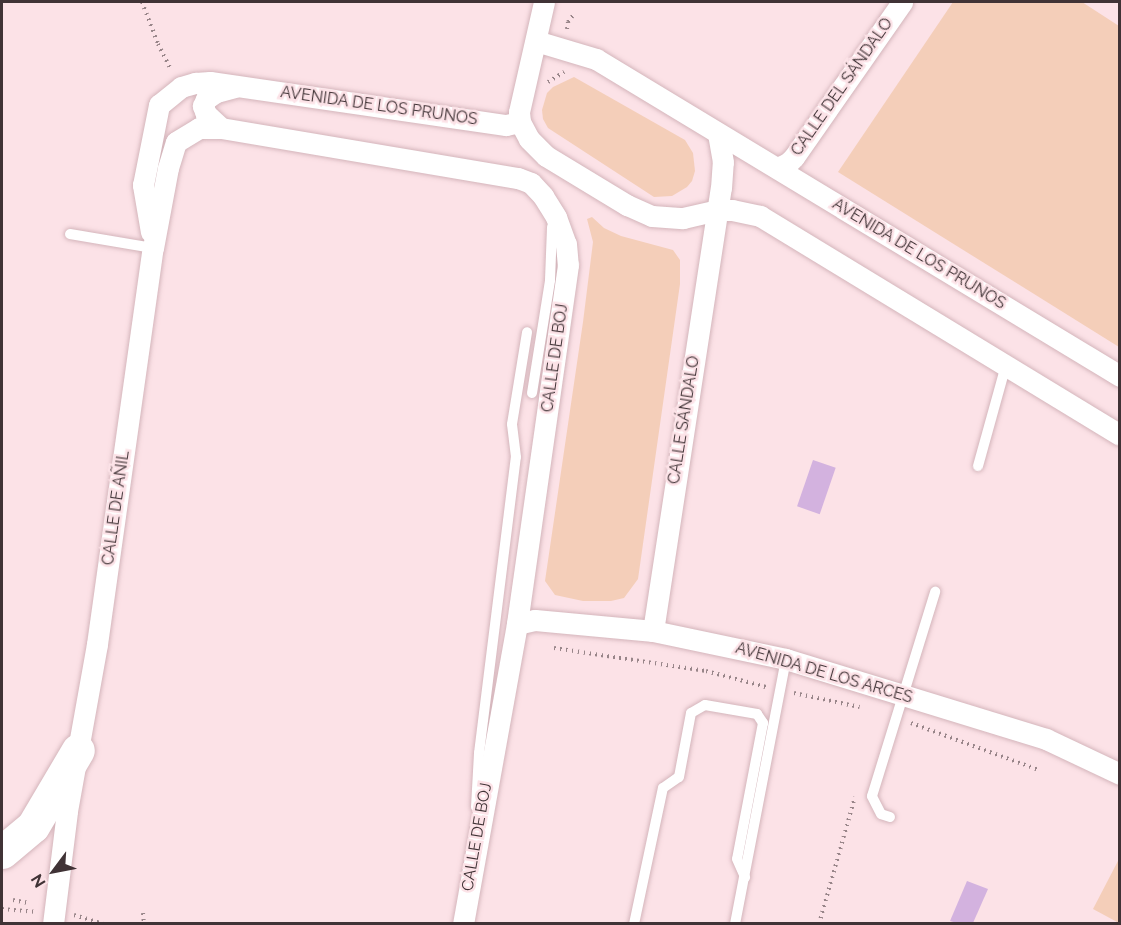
<!DOCTYPE html>
<meta charset="utf-8">
<style>
body{margin:0}
#map{position:relative;width:1121px;height:925px;overflow:hidden;background:#fce2e7;font-family:Raleway,sans-serif}
div>[style]{position:absolute}
[style*='--x']{left:calc(var(--x)*1px);top:calc(var(--y)*1px);width:calc(var(--w)*1px);rotate:calc(var(--a)*1deg)}
.green>*{inset:0;background:#f4ceb9}
.water>*{inset:0;background:#d3b2df;transform-origin:0 0}
.path>*{height:4px;margin-top:-2px;transform-origin:0;background:repeating-linear-gradient(90deg,#988589 0 1.5px,transparent 0 6px)}
.roads{filter:drop-shadow(0 0 2px #d4b5bb) drop-shadow(0 0 2px #d4b5bb)}
.service>*{height:10px;margin:-5px;padding:0 5px;transform-origin:5px;border-radius:5px;background:#fff}
.minor>*{height:21px;margin:-10.5px;padding:0 10.5px;transform-origin:10.5px;border-radius:10.5px;background:#fff}
.motorway>*{height:33px;margin:-16.5px;padding:0 16.5px;transform-origin:16.5px;border-radius:16.5px;background:#fff}
span{translate:-50% -50%;white-space:nowrap;text-align:center;line-height:1.15;-webkit-text-stroke:5px #fce2e7;paint-order:stroke}
.street-label{font-size:16px;color:#403336}
.frame{position:absolute;inset:0;border:3px solid #403336;pointer-events:none}
.north{position:absolute;left:24px;top:841px;width:60px;height:60px;-webkit-text-stroke:4px #fce2e7;paint-order:stroke;rotate:238deg;font-size:16px;font-weight:700;line-height:24px;text-align:center;color:#403336}
.north::after{content:'';display:block;margin:auto;width:21px;height:27px;background:#403336;clip-path:polygon(50% 0,100% 100%,50% 72%,0 100%)}
</style>
<div id="map">
<div class="green">
<div style="clip-path:polygon(953px 2px,1082px 2px,1119px 26px,1119px 347px,838px 172px)"></div>
<div style="clip-path:polygon(574px 77px,685px 140px,693px 153px,695px 171px,692px 181px,687px 187px,672px 196px,654px 197px,548px 128px,543px 119px,542px 110px,547px 93px,553px 87px)"></div>
<div style="clip-path:polygon(592px 217px,604px 228px,621px 236px,673px 250px,680px 260px,680px 284px,638px 579px,624px 598px,611px 601px,583px 601px,555px 595px,545px 581px,583px 322px,593px 242px,587px 219px)"></div>
<div style="clip-path:polygon(1119px 859px,1119px 923px,1093px 909px)"></div>
</div>
<div class="water">
<div style="left:813px;top:460px;width:24px;height:49px;rotate:19deg"></div>
<div style="clip-path:polygon(967px 881px,988px 889px,973px 923px,957px 923px,950px 921px)"></div>
</div>
<div class="path">
<div style="--x:142;--y:2;--w:45;--a:69.1"></div>
<div style="--x:158;--y:44;--w:27;--a:63"></div>
<div style="--x:567;--y:29;--w:7;--a:-82"></div>
<div style="--x:568;--y:22;--w:10;--a:-53"></div>
<div style="--x:548;--y:82;--w:19;--a:-32"></div>
<div style="--x:554;--y:648;--w:154;--a:8.6"></div>
<div style="--x:706;--y:671;--w:62;--a:14.9"></div>
<div style="--x:794;--y:693;--w:67;--a:12"></div>
<div style="--x:911;--y:723;--w:136;--a:20.2"></div>
<div style="--x:13;--y:900;--w:16;--a:11"></div>
<div style="--x:2;--y:909;--w:32;--a:5"></div>
<div style="--x:143;--y:913;--w:11;--a:85"></div>
<div style="--x:74;--y:915;--w:30;--a:17"></div>
<div style="--x:819;--y:924;--w:132;--a:-74.2"></div>
</div>
<div class="roads">
<div class="service">
<div style="--x:70;--y:234;--w:84;--a:9.6"></div>
<div style="--x:532;--y:393;--w:114;--a:-80.9"></div>
<div style="--x:550;--y:280;--w:53;--a:-87.8"></div>
<div style="--x:978;--y:466;--w:105;--a:-74.5"></div>
<div style="--x:476;--y:807;--w:54;--a:-86.8"></div>
<div style="--x:479;--y:753;--w:298;--a:-82.9"></div>
<div style="--x:516;--y:457;--w:33;--a:-97"></div>
<div style="--x:512;--y:424;--w:93;--a:-80.7"></div>
<div style="--x:890;--y:817;--w:9;--a:-162"></div>
<div style="--x:881;--y:814;--w:20;--a:-117"></div>
<div style="--x:872;--y:796;--w:214;--a:-72.8"></div>
<div style="--x:634;--y:924;--w:139;--a:-78"></div>
<div style="--x:663;--y:788;--w:19;--a:-35"></div>
<div style="--x:679;--y:777;--w:65;--a:-79.4"></div>
<div style="--x:691;--y:713;--w:16;--a:-30"></div>
<div style="--x:705;--y:705;--w:53;--a:9.8"></div>
<div style="--x:757;--y:714;--w:11;--a:56"></div>
<div style="--x:763;--y:723;--w:138;--a:100.8"></div>
<div style="--x:737;--y:859;--w:20;--a:66"></div>
<div style="--x:735;--y:924;--w:270;--a:-79.1"></div>
</div>
<div class="minor">
<div style="--x:544;--y:2;--w:113;--a:102.8"></div>
<div style="--x:519;--y:112;--w:10;--a:84"></div>
<div style="--x:520;--y:122;--w:19;--a:62"></div>
<div style="--x:529;--y:139;--w:24;--a:45"></div>
<div style="--x:546;--y:156;--w:95;--a:31.2"></div>
<div style="--x:627;--y:205;--w:27;--a:24"></div>
<div style="--x:652;--y:216;--w:31;--a:4"></div>
<div style="--x:683;--y:218;--w:35;--a:-13"></div>
<div style="--x:717;--y:210;--w:15;--a:0"></div>
<div style="--x:732;--y:210;--w:29;--a:12"></div>
<div style="--x:760;--y:216;--w:421;--a:31.3"></div>
<div style="--x:536;--y:41;--w:63;--a:16.7"></div>
<div style="--x:596;--y:59;--w:612;--a:31.17"></div>
<div style="--x:221;--y:128;--w:21;--a:-137"></div>
<div style="--x:206;--y:114;--w:9;--a:-111"></div>
<div style="--x:203;--y:106;--w:8;--a:-67"></div>
<div style="--x:206;--y:99;--w:12;--a:-35"></div>
<div style="--x:216;--y:92;--w:20;--a:-15"></div>
<div style="--x:777;--y:168;--w:12;--a:-24"></div>
<div style="--x:788;--y:163;--w:8;--a:-45"></div>
<div style="--x:794;--y:157;--w:189;--a:-55.1"></div>
<div style="--x:151;--y:232;--w:48;--a:-99.7"></div>
<div style="--x:143;--y:185;--w:82;--a:-78.7"></div>
<div style="--x:159;--y:105;--w:28;--a:-39"></div>
<div style="--x:181;--y:87;--w:15;--a:-16"></div>
<div style="--x:195;--y:83;--w:15;--a:-4"></div>
<div style="--x:210;--y:82;--w:299;--a:8.3"></div>
<div style="--x:506;--y:125;--w:14;--a:-12"></div>
<div style="--x:517;--y:624;--w:18;--a:-13"></div>
<div style="--x:535;--y:620;--w:119;--a:5.3"></div>
<div style="--x:653;--y:631;--w:136;--a:11.9"></div>
<div style="--x:786;--y:659;--w:272;--a:17.1"></div>
<div style="--x:1046;--y:739;--w:82;--a:25.3"></div>
<div style="--x:653;--y:631;--w:448;--a:-81.3"></div>
<div style="--x:721;--y:188;--w:26;--a:-86"></div>
<div style="--x:723;--y:162;--w:29;--a:-100"></div>
<div style="--x:53;--y:924;--w:114;--a:-82.9"></div>
<div style="--x:67;--y:811;--w:170;--a:-79.8"></div>
<div style="--x:97;--y:644;--w:400;--a:-82"></div>
<div style="--x:153;--y:248;--w:81;--a:-79.4"></div>
<div style="--x:168;--y:168;--w:27;--a:-73"></div>
<div style="--x:176;--y:142;--w:27;--a:-31"></div>
<div style="--x:199;--y:128;--w:22;--a:0"></div>
<div style="--x:221;--y:128;--w:301;--a:9.6"></div>
<div style="--x:518;--y:178;--w:14;--a:21"></div>
<div style="--x:531;--y:183;--w:18;--a:47"></div>
<div style="--x:543;--y:196;--w:25;--a:58"></div>
<div style="--x:556;--y:217;--w:29;--a:70"></div>
<div style="--x:566;--y:244;--w:21;--a:85"></div>
<div style="--x:568;--y:265;--w:363;--a:98.1"></div>
<div style="--x:517;--y:624;--w:305;--a:100.2"></div>
</div>
<div class="motorway">
<div style="--x:2;--y:852;--w:40;--a:-40"></div>
<div style="--x:33;--y:826;--w:88;--a:-59.4"></div>
</div>
</div>
<div class="street-label">
<span style="left:842px;top:87px;rotate:-55deg">CALLE DEL SÁNDALO</span>
<span style="left:379px;top:106px;rotate:8deg">AVENIDA DE LOS PRUNOS</span>
<span style="left:919px;top:254px;rotate:31deg">AVENIDA DE LOS PRUNOS</span>
<span style="left:555px;top:358px;rotate:-82deg">CALLE DE BOJ</span>
<span style="left:684px;top:420px;rotate:-81deg">CALLE SÁNDALO</span>
<span style="left:116px;top:508px;rotate:-82deg">CALLE DE AÑIL</span>
<span style="left:824px;top:673px;rotate:16deg">AVENIDA DE LOS ARCES</span>
<span style="left:477px;top:837px;rotate:-80deg">CALLE DE BOJ</span>
</div>
<div class="frame"></div>
<div class="north">N</div>
</div>
